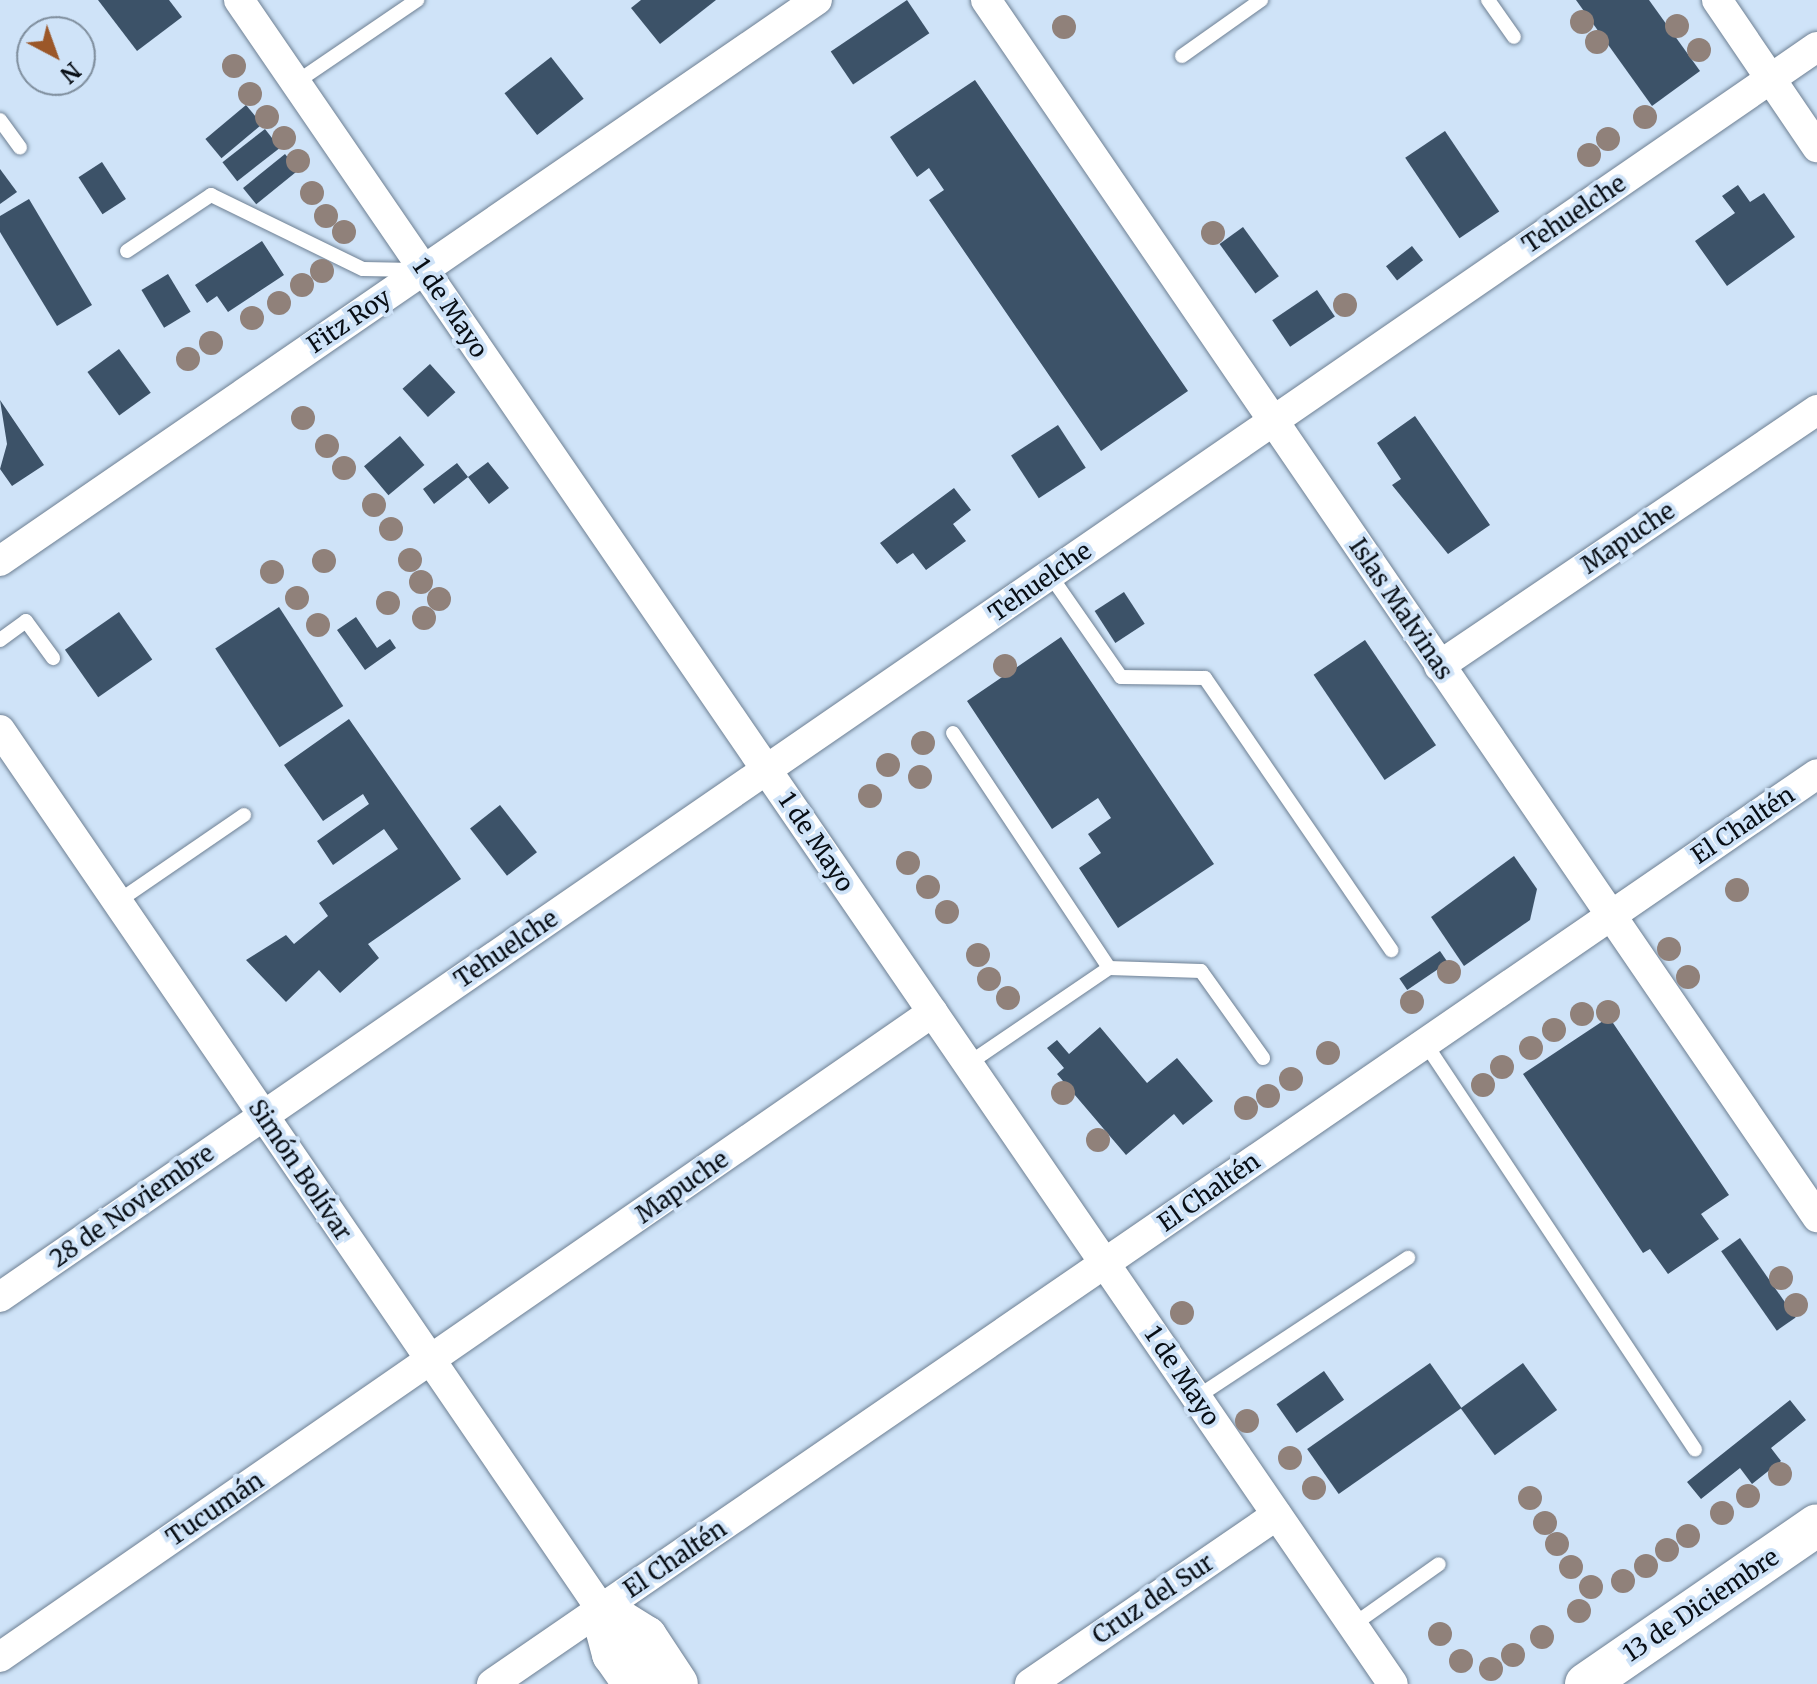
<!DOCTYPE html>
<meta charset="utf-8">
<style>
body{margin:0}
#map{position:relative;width:1817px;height:1684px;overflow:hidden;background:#cfe3f8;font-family:Merriweather,serif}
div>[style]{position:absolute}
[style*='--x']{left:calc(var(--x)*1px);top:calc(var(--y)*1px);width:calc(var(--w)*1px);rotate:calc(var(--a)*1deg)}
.building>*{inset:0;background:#3c5268;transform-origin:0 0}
.roads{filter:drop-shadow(0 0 2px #6e8093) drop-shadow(0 0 2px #6e8093)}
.lane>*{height:14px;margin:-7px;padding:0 7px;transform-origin:7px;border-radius:7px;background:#fff}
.street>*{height:30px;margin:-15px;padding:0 15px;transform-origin:15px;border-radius:15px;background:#fff}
.secondary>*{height:42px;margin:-21px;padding:0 21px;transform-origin:21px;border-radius:21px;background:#fff}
.trees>*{width:24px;height:24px;margin:-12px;border-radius:50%;background:#90817a}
span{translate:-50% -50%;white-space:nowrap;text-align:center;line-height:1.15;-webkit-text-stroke:8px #cfe3f8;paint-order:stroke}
.street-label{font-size:24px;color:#080e15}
.north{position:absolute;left:16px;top:16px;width:80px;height:80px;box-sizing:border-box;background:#cfe3f8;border:2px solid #7f8e9d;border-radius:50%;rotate:139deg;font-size:22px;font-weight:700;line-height:32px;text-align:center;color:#080e15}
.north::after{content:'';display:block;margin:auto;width:28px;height:36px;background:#9b5729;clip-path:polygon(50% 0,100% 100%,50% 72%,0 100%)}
</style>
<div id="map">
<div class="building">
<div style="clip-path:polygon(98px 0,169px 0,182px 17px,137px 51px)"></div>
<div style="clip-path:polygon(641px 0,716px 0,660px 44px,631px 8px)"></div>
<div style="left:907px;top:0;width:40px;height:92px;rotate:56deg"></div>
<div style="clip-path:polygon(1576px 0,1649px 0,1700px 71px,1652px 106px)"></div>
<div style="left:551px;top:57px;width:53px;height:59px;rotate:52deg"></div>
<div style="clip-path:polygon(975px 80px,1188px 391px,1101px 451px,929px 200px,944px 190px,929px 168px,917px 177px,890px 137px)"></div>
<div style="left:246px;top:105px;width:25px;height:53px;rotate:50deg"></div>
<div style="left:265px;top:129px;width:24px;height:54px;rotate:52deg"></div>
<div style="left:1445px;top:131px;width:97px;height:48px;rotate:56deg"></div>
<div style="left:285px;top:154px;width:21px;height:54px;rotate:51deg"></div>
<div style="left:102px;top:162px;width:44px;height:28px;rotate:57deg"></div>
<div style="clip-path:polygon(0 169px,17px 192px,0 204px)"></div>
<div style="clip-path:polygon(1738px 185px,1750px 202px,1764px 193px,1795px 237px,1727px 286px,1695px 241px,1735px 213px,1722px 196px)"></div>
<div style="clip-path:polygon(29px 199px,92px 305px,57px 326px,0 232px,0 216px)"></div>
<div style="left:1243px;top:227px;width:61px;height:29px;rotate:54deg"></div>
<div style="clip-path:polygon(262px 241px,284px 275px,228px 312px,217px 296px,207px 303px,195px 285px)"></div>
<div style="left:1412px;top:246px;width:18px;height:33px;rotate:52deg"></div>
<div style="left:168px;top:274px;width:44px;height:31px;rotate:59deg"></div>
<div style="left:1317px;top:290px;width:32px;height:54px;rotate:56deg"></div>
<div style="left:119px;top:349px;width:54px;height:39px;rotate:54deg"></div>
<div style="left:430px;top:364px;width:38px;height:37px;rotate:48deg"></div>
<div style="clip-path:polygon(0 400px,44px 465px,12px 486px,0 469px,7px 444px)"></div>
<div style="clip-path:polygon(1415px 416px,1490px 525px,1448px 554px,1392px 485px,1401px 479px,1377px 443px)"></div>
<div style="left:1058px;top:425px;width:51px;height:56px;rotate:57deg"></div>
<div style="left:400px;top:436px;width:38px;height:47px;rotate:50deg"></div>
<div style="clip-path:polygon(488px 462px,509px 488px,489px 504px,468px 477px,434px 504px,423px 489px,457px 463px,468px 477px)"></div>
<div style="clip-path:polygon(954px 488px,971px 510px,953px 524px,966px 541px,926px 570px,913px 553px,897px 564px,880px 543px)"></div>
<div style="left:1124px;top:592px;width:38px;height:35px;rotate:57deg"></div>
<div style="left:279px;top:607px;width:118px;height:76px;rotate:57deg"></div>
<div style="left:119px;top:612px;width:58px;height:66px;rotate:55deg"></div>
<div style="clip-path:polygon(356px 617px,377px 648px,390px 639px,396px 648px,365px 670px,337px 630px)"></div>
<div style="clip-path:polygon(1061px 637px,1214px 864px,1118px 928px,1079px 868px,1101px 853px,1088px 834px,1111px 818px,1098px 798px,1052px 829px,967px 701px)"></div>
<div style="left:1365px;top:640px;width:127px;height:62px;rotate:56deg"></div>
<div style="clip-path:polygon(349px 719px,461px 879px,368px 944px,379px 958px,340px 993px,319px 970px,286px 1002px,246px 960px,286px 935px,294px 944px,328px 916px,319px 903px,398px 849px,384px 829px,333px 865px,317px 841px,369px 804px,363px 794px,323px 821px,284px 765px)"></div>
<div style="left:500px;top:805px;width:60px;height:38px;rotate:52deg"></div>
<div style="clip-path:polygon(1514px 856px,1537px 889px,1530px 920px,1464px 966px,1431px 917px)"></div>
<div style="left:1440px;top:951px;width:14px;height:49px;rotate:56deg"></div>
<div style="clip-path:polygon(1609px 1017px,1729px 1195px,1701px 1214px,1719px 1239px,1668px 1274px,1650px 1249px,1643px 1253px,1523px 1074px)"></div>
<div style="clip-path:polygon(1100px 1027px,1147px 1083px,1177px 1058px,1213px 1101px,1183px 1125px,1174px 1114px,1126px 1155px,1057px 1074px,1064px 1068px,1047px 1048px,1057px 1040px,1069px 1054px)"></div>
<div style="left:1740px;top:1238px;width:97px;height:23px;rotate:55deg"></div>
<div style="left:1430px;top:1363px;width:55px;height:150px;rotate:55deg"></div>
<div style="left:1523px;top:1363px;width:58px;height:77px;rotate:54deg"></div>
<div style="left:1324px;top:1371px;width:35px;height:58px;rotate:55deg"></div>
<div style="clip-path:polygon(1790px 1400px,1806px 1420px,1771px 1448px,1781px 1461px,1752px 1484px,1740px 1468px,1701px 1499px,1687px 1482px)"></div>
</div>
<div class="roads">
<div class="lane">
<div style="--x:1488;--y:0;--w:45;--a:54.9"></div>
<div style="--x:1182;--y:56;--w:97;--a:-35.3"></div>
<div style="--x:295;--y:83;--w:148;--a:-34.2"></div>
<div style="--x:0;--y:120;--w:34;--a:54"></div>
<div style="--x:127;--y:251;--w:101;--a:-33.7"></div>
<div style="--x:211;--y:195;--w:169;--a:26"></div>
<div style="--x:363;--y:269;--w:52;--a:1.1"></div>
<div style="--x:1050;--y:575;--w:124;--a:55.2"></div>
<div style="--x:1121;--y:677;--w:84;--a:0.7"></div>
<div style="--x:1205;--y:678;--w:330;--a:55.6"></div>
<div style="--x:0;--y:640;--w:32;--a:-36"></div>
<div style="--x:26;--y:621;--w:46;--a:53.9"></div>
<div style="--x:953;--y:733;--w:282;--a:56.4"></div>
<div style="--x:1109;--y:968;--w:171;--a:145.8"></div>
<div style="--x:117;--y:902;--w:154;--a:-34.4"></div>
<div style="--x:1109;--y:968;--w:92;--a:1.9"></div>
<div style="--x:1201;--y:971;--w:107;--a:54.5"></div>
<div style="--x:1425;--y:1043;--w:488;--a:56.4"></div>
<div style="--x:1197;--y:1397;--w:253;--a:-33.4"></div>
<div style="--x:1353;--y:1625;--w:105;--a:-35.3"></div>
</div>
<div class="street">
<div style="--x:239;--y:0;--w:2041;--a:55.58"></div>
<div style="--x:986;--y:0;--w:1474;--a:55.67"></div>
<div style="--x:1717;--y:0;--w:178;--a:55.8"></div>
<div style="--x:0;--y:561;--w:991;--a:-34.48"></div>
<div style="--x:1439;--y:666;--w:457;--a:-34.1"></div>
<div style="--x:0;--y:730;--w:1065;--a:55.64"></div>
<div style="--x:0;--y:1297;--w:2205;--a:-34.53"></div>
<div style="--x:0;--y:1657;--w:1134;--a:-34.66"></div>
<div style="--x:492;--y:1684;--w:1607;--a:-34.48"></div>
<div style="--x:1030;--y:1684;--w:299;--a:-34.4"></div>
</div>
<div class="secondary">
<div style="--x:601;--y:1609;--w:53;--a:31.9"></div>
<div style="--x:646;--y:1637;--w:56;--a:56.6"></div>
<div style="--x:601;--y:1609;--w:47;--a:75.1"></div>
<div style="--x:613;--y:1654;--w:37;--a:55"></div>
<div style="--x:1586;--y:1684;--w:280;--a:-34.5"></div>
</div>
</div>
<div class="trees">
<div style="left:1582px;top:22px"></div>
<div style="left:1677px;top:26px"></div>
<div style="left:1064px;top:27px"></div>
<div style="left:1597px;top:42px"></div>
<div style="left:1699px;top:50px"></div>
<div style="left:234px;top:66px"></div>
<div style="left:250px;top:94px"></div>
<div style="left:267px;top:117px"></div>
<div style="left:1645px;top:117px"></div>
<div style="left:284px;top:138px"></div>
<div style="left:1608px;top:139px"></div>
<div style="left:1589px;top:155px"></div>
<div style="left:298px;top:161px"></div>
<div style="left:312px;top:193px"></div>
<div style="left:326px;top:216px"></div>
<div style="left:344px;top:232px"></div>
<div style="left:1213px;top:233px"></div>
<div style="left:322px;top:271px"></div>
<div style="left:302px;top:285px"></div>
<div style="left:279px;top:303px"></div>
<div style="left:1345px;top:305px"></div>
<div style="left:252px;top:318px"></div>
<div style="left:211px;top:343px"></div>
<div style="left:188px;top:359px"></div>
<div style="left:303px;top:418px"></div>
<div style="left:327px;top:446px"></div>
<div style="left:344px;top:468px"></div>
<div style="left:374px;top:505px"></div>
<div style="left:391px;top:529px"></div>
<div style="left:410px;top:560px"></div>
<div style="left:324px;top:561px"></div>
<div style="left:272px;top:572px"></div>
<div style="left:421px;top:582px"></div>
<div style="left:297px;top:598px"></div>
<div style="left:439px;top:599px"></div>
<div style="left:388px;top:603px"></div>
<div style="left:424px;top:618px"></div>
<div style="left:318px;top:625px"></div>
<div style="left:1005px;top:666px"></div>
<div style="left:923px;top:743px"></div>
<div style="left:888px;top:765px"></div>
<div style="left:920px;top:777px"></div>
<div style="left:870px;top:796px"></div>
<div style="left:908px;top:863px"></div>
<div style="left:928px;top:887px"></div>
<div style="left:1737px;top:890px"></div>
<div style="left:947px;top:912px"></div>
<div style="left:1669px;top:949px"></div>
<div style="left:978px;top:955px"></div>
<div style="left:1449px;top:972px"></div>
<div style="left:1688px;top:977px"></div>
<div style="left:989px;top:979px"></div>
<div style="left:1008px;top:998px"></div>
<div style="left:1412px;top:1002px"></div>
<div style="left:1608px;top:1012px"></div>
<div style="left:1582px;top:1014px"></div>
<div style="left:1554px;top:1030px"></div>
<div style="left:1531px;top:1048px"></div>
<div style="left:1328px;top:1053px"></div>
<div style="left:1502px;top:1067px"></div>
<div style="left:1291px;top:1079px"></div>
<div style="left:1483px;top:1085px"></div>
<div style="left:1063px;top:1093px"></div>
<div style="left:1268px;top:1096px"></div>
<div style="left:1246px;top:1108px"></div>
<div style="left:1098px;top:1140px"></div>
<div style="left:1781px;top:1278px"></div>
<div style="left:1796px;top:1305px"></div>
<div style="left:1182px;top:1313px"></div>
<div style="left:1247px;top:1421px"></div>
<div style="left:1290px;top:1458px"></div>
<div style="left:1780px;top:1474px"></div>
<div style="left:1314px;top:1488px"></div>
<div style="left:1748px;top:1496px"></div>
<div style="left:1530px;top:1498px"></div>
<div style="left:1722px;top:1513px"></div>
<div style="left:1545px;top:1523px"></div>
<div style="left:1688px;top:1536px"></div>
<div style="left:1557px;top:1544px"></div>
<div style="left:1667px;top:1550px"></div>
<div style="left:1646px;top:1566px"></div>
<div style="left:1571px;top:1567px"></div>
<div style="left:1623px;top:1581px"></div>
<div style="left:1591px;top:1587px"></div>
<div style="left:1579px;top:1611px"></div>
<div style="left:1440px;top:1634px"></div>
<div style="left:1542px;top:1637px"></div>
<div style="left:1513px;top:1655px"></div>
<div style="left:1461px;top:1661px"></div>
<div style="left:1491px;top:1669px"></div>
</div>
<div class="street-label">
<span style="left:1574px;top:214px;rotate:-34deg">Tehuelche</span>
<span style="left:450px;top:308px;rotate:56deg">1 de Mayo</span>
<span style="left:349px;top:321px;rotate:-34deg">Fitz Roy</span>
<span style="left:1628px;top:538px;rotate:-34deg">Mapuche</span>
<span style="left:1040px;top:582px;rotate:-35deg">Tehuelche</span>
<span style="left:1401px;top:609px;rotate:56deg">Islas Malvinas</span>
<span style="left:1743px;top:825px;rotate:-34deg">El Chaltén</span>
<span style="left:816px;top:842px;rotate:56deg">1 de Mayo</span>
<span style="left:506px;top:949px;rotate:-34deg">Tehuelche</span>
<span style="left:300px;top:1170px;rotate:56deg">Simón Bolívar</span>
<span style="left:682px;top:1187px;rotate:-35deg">Mapuche</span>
<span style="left:1209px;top:1192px;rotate:-35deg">El Chaltén</span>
<span style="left:132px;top:1206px;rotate:-35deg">28 de Noviembre</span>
<span style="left:1182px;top:1376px;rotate:56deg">1 de Mayo</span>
<span style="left:215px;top:1509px;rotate:-34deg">Tucumán</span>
<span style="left:675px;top:1559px;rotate:-34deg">El Chaltén</span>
<span style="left:1153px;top:1599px;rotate:-34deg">Cruz del Sur</span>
<span style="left:1701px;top:1605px;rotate:-34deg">13 de Diciembre</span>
</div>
<div class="north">N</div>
</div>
